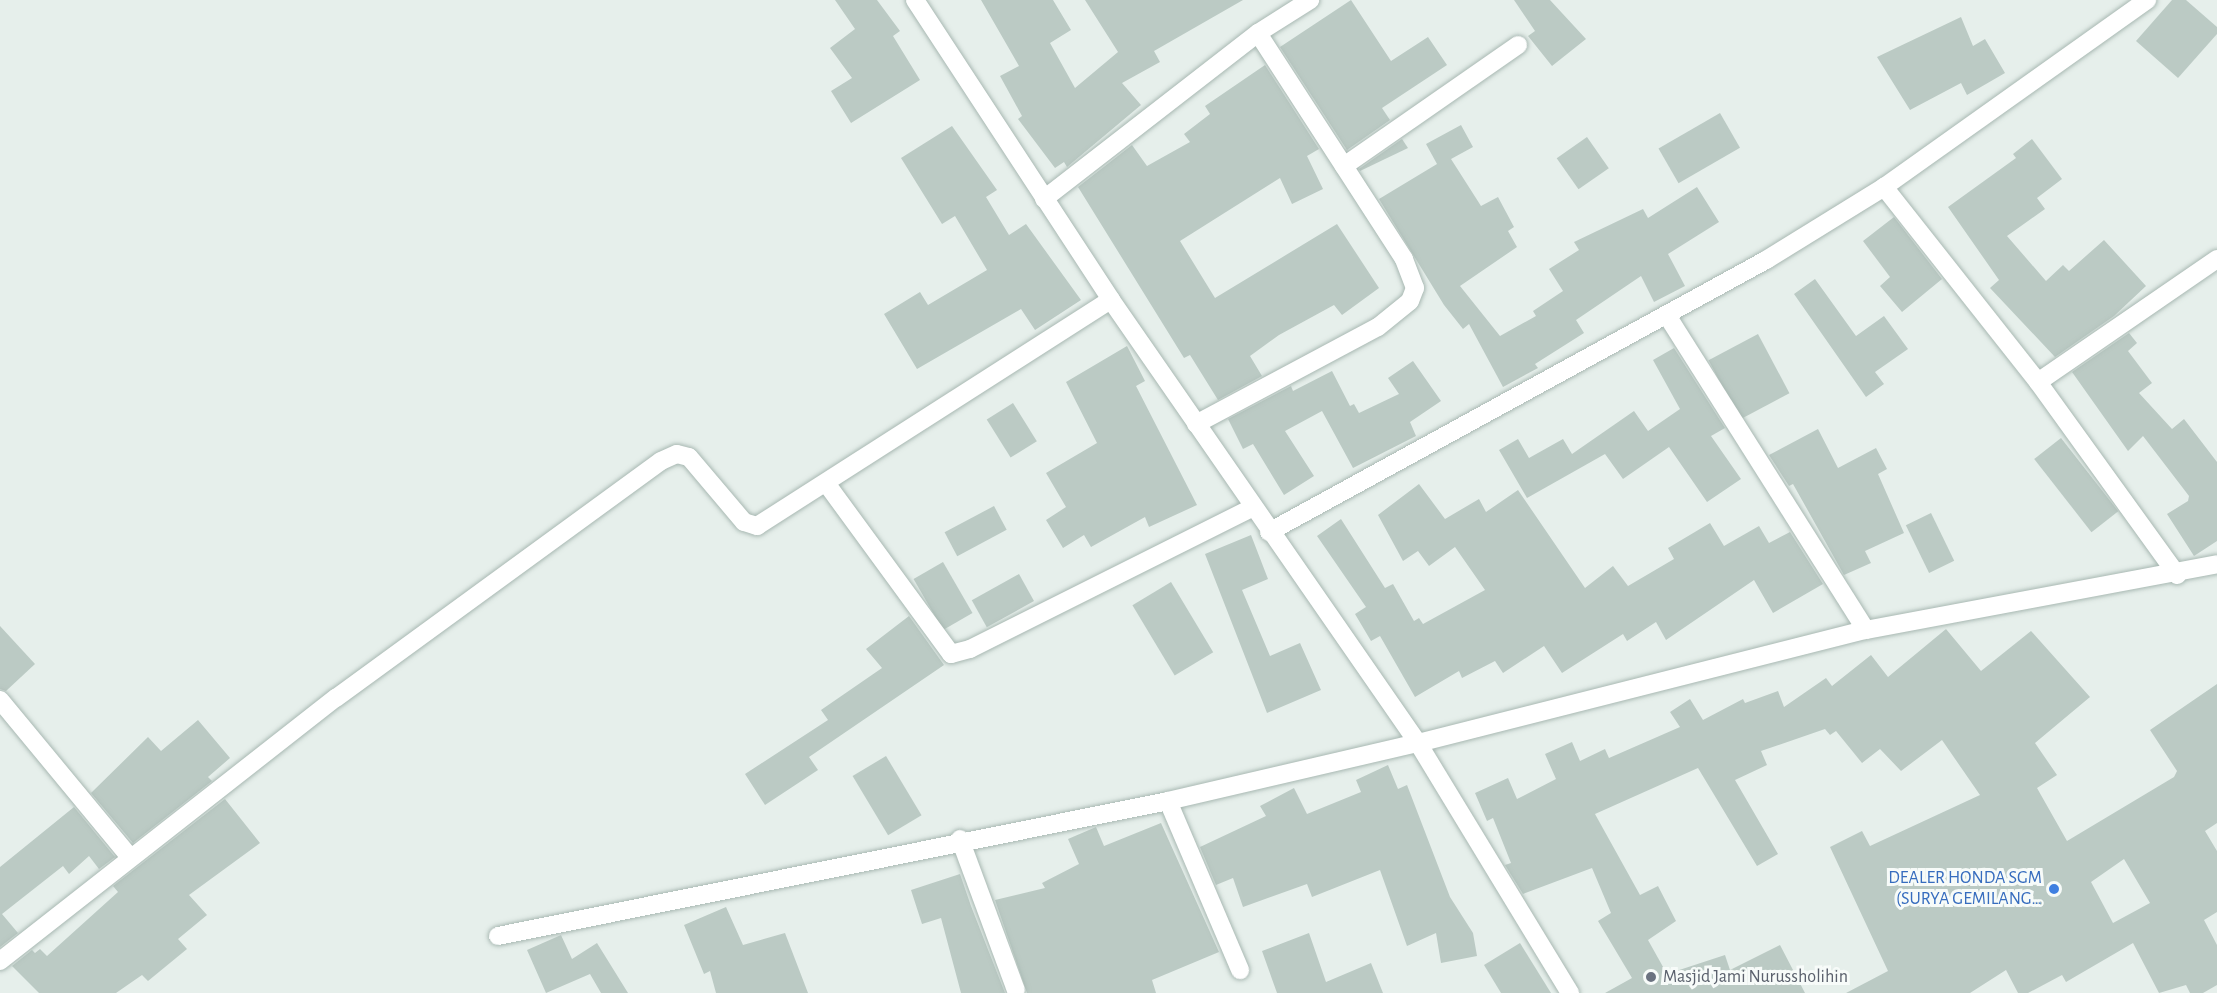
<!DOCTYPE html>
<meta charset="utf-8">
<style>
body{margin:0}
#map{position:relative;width:2217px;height:993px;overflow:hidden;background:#e6efeb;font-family:"Alegreya Sans",sans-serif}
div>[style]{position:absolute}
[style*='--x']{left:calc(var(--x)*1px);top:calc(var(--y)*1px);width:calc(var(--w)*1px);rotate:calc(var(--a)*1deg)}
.building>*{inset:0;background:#bbcac4;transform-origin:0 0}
.roads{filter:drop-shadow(0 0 2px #a8b8b2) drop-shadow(0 0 2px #a8b8b2)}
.minor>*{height:18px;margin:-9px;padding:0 9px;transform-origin:9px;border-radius:9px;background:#fff}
.dots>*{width:16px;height:16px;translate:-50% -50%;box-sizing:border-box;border:3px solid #f7fbf9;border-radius:50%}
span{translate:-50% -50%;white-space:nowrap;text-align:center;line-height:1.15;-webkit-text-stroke:6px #f7fbf9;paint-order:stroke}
.shop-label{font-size:18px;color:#366cbe}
.right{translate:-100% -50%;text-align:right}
.worship-label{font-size:18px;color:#5b616d}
.left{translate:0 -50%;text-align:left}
</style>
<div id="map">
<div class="building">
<div style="clip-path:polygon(835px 0,877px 0,900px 31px,893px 36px,920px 80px,851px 123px,831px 91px,852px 78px,830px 48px,855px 29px)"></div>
<div style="clip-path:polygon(981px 0,1053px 0,1071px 30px,1050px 43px,1075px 88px,1118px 52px,1085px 0,1243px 0,1154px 51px,1160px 62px,1122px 83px,1141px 105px,1067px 167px,1064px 162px,1055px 168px,1018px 119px,1022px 116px,1000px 76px,1019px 66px)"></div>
<div style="clip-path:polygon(1351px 0,1391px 61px,1428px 37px,1447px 65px,1382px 108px,1390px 120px,1347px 150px,1280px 47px)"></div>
<div style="clip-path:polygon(1514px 0,1550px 0,1586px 39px,1552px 66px,1528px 36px,1535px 31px)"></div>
<div style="clip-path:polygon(2172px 0,2186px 0,2217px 27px,2217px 34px,2178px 78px,2136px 41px)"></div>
<div style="clip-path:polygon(1961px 17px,1973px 46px,1985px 39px,2005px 73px,1967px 95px,1961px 83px,1910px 110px,1877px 57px)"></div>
<div style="clip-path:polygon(1265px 65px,1319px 149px,1307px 156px,1323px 189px,1292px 204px,1280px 178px,1180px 241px,1215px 298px,1337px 224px,1379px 288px,1342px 315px,1334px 305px,1279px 335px,1250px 356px,1262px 376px,1218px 400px,1190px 355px,1184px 358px,1078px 187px,1132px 145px,1147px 166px,1190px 142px,1184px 134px,1210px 114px,1205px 106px)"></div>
<div style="left:1720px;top:113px;width:40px;height:71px;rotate:60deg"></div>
<div style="clip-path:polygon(1461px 125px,1473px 147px,1451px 159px,1481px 206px,1498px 197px,1514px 227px,1508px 231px,1517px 247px,1460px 286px,1500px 336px,1536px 316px,1533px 311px,1563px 291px,1549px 269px,1579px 250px,1574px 242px,1643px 209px,1648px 218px,1697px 187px,1719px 222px,1668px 254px,1685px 286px,1654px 302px,1641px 276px,1576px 320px,1584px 333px,1535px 364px,1538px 368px,1503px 387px,1469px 324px,1463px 329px,1444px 305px,1379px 199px,1437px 164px,1426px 144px)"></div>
<div style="clip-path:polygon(952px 126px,997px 190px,986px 197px,1009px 235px,1026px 224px,1081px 300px,1035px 330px,1021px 309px,917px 369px,884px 314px,920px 292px,928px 305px,987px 270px,955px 216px,942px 224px,901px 158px)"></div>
<div style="left:1587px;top:137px;width:38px;height:37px;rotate:55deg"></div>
<div style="clip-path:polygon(1402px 139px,1408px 148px,1360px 171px,1359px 169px)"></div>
<div style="clip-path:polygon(2032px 139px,2062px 179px,2037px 198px,2045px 209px,2007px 236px,2046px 281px,2063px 265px,2069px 271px,2104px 240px,2146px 286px,2114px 316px,2055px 357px,1990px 288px,1999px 280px,1948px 207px,2016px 158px,2013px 154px)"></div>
<div style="clip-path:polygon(1894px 217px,1942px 279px,1902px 312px,1880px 286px,1890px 277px,1863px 241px)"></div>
<div style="clip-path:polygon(1815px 279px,1856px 336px,1884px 316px,1908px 349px,1875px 372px,1884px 384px,1866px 397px,1794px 294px)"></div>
<div style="clip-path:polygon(2129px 333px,2137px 343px,2128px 351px,2152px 383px,2139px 393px,2172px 429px,2184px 419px,2217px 462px,2217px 541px,2194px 556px,2167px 514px,2188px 501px,2189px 496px,2143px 436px,2128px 451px,2072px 372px)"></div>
<div style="left:1758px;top:334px;width:67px;height:56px;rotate:62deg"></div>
<div style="clip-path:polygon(1127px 346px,1145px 381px,1136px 386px,1197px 505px,1149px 527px,1145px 517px,1091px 547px,1084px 535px,1063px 548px,1046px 520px,1066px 507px,1046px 473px,1097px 443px,1066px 382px)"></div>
<div style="clip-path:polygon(1674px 348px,1725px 428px,1711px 436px,1741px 479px,1707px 502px,1669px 447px,1623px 479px,1605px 454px,1527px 498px,1499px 450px,1518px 439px,1529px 458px,1563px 439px,1572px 454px,1634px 411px,1648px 431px,1680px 409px,1653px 360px)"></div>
<div style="clip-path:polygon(1413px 361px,1441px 401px,1410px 422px,1416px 436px,1353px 468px,1322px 411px,1285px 431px,1314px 476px,1284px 495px,1253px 444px,1243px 449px,1228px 419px,1291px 386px,1293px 391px,1332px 371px,1350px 406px,1354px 404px,1359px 413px,1399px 394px,1388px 378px)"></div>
<div style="left:1013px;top:403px;width:45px;height:31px;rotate:58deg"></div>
<div style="clip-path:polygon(1818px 429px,1838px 468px,1876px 448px,1887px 469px,1878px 474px,1904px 533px,1865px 551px,1871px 563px,1844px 575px,1793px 484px,1789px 486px,1769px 455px)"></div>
<div style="left:2061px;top:438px;width:93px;height:34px;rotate:52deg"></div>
<div style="clip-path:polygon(1419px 484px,1445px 519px,1479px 499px,1486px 512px,1518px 490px,1585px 588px,1613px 566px,1628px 586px,1674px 559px,1668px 548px,1710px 523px,1724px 546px,1759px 526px,1769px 543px,1790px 532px,1823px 584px,1773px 613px,1754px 580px,1666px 640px,1656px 622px,1627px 641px,1623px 634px,1562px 673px,1544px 646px,1503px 673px,1495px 661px,1462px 678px,1459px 671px,1415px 697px,1380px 636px,1371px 641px,1355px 614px,1366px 607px,1317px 536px,1341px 519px,1385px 588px,1393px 584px,1414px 621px,1419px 618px,1423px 624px,1485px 590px,1455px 547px,1429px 566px,1418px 551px,1403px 561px,1378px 515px)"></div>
<div style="left:994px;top:506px;width:27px;height:56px;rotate:62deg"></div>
<div style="left:1931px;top:513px;width:53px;height:28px;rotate:64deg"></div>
<div style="clip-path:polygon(1251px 535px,1268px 579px,1242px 590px,1270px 656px,1300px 643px,1321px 690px,1267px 713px,1205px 554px)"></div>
<div style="left:943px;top:562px;width:59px;height:34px;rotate:60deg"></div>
<div style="left:1019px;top:574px;width:31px;height:54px;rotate:61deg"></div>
<div style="left:1171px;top:582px;width:82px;height:45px;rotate:59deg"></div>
<div style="clip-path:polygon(909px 616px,944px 665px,809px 757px,818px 770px,765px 805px,745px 774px,828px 720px,821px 710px,882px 668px,866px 649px)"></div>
<div style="clip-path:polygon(0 626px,35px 664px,6px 691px,0 689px)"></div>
<div style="clip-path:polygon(evenodd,1946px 629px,1981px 671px,2031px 631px,2090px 697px,2035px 743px,2057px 775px,2037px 788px,2067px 841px,2174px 777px,2177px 771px,2150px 730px,2217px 684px,2217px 823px,2205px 831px,2217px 851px,2217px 912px,2204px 920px,2217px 945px,2217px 985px,2203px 993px,2190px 993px,2186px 985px,2159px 993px,2133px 943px,2066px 982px,2062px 975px,2028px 993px,2018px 993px,2006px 970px,1970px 993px,1846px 993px,1888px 971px,1830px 847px,1862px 831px,1870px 846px,1980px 795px,1942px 740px,1901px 771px,1880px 749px,1862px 763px,1836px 731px,1830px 735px,1825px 729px,1761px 751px,1767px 765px,1735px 780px,1778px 854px,1757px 866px,1698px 768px,1595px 814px,1640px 895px,1658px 886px,1676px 921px,1648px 940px,1667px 974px,1725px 955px,1730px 970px,1780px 945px,1805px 993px,1605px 993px,1632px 978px,1598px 921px,1611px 913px,1592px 868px,1523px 894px,1505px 865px,1511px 863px,1493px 818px,1487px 821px,1475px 793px,1508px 778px,1517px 799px,1556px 779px,1545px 754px,1572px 742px,1580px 761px,1605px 749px,1609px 758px,1680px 727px,1670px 712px,1690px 699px,1703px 720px,1743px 699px,1745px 703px,1778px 691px,1784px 707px,1826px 678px,1832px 686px,1871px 655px,1888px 677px,1946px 629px,2124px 859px,2150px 903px,2113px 923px,2091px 882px,2124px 859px)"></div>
<div style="clip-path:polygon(198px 720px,230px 758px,208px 777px,212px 781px,133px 843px,91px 793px,148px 737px,161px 751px)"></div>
<div style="left:886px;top:756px;width:69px;height:39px;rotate:59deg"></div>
<div style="clip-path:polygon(1388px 765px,1398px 789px,1407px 785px,1450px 897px,1473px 933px,1477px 956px,1441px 963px,1436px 933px,1407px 946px,1380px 870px,1312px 897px,1307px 884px,1243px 907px,1233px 878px,1216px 885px,1200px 847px,1266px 816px,1260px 806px,1294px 788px,1307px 814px,1361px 792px,1356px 780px)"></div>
<div style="clip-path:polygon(225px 799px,260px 843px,189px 895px,207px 915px,178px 939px,187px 949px,148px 981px,142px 975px,116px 993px,39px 993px,12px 966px,32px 950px,35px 953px,40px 949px,47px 956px,118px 892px,113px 886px)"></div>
<div style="clip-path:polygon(74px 807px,115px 857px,99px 869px,89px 856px,69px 874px,63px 866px,2px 914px,18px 933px,0 947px,0 867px)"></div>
<div style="clip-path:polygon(1161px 823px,1219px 952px,1152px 980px,1156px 993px,1027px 993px,995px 900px,1045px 888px,1042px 883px,1079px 864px,1068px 839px,1096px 827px,1104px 846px)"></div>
<div style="clip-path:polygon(960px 874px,971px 906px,1005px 993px,961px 993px,941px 918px,922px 924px,911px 890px)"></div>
<div style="clip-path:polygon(726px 907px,743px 945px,785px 933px,808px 993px,716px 993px,710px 971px,704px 974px,684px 925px)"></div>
<div style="clip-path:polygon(1309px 933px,1326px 982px,1371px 963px,1383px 993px,1277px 993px,1262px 951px)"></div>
<div style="clip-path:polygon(561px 935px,572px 959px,597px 943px,628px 993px,601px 993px,590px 974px,546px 993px,527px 950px)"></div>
<div style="clip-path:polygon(1520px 943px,1551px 993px,1501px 993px,1484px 965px)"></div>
</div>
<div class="roads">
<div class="minor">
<div style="--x:915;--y:0;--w:358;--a:56.8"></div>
<div style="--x:1111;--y:300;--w:539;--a:55.28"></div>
<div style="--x:1418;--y:743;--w:293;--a:58.7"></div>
<div style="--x:1344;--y:166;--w:212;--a:-34.8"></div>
<div style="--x:1884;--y:187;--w:248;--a:51.7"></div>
<div style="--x:2038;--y:382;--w:238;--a:54.2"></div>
<div style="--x:1044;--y:199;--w:271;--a:-37.8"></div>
<div style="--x:1258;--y:33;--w:62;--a:-32.4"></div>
<div style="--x:1668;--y:317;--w:370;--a:57.7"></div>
<div style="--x:2038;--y:382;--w:217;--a:-34.5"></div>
<div style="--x:1196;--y:424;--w:206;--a:-28.1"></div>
<div style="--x:1378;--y:327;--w:41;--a:-39.1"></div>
<div style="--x:1410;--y:301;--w:14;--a:-69"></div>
<div style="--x:1415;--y:288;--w:31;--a:-111"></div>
<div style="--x:1404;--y:259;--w:269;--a:-122.9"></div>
<div style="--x:826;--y:483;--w:212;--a:53.8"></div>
<div style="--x:951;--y:654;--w:20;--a:-15"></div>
<div style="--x:970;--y:649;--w:315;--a:-26.6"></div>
<div style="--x:1269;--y:532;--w:567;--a:-28.69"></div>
<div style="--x:1766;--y:260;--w:139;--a:-31.7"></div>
<div style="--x:1884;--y:187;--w:323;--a:-35.4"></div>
<div style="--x:0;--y:700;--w:202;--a:50.4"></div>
<div style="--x:1168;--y:801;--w:184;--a:66.9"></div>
<div style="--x:960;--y:839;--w:161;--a:69.7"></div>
<div style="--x:498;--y:936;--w:683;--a:-11.39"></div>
<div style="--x:1168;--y:801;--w:257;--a:-13.1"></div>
<div style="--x:1418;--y:743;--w:462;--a:-14.2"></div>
<div style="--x:1866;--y:630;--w:357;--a:-10.6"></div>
<div style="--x:0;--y:961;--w:427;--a:-38.1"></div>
<div style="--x:336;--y:698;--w:402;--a:-36.1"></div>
<div style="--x:661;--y:461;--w:17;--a:-24"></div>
<div style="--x:677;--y:454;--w:12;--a:14"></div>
<div style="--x:689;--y:457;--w:85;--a:49.8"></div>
<div style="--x:744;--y:522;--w:14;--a:17"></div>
<div style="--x:757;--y:526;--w:420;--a:-32.6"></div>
</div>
</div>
<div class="dots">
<div style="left:2054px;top:889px;background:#3f7fe0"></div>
<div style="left:1651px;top:977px;background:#6b7280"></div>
</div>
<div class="shop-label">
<span class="right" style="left:2042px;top:889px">DEALER HONDA SGM<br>(SURYA GEMILANG…</span>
</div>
<div class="worship-label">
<span class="left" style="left:1663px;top:977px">Masjid Jami Nurussholihin</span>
</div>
</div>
